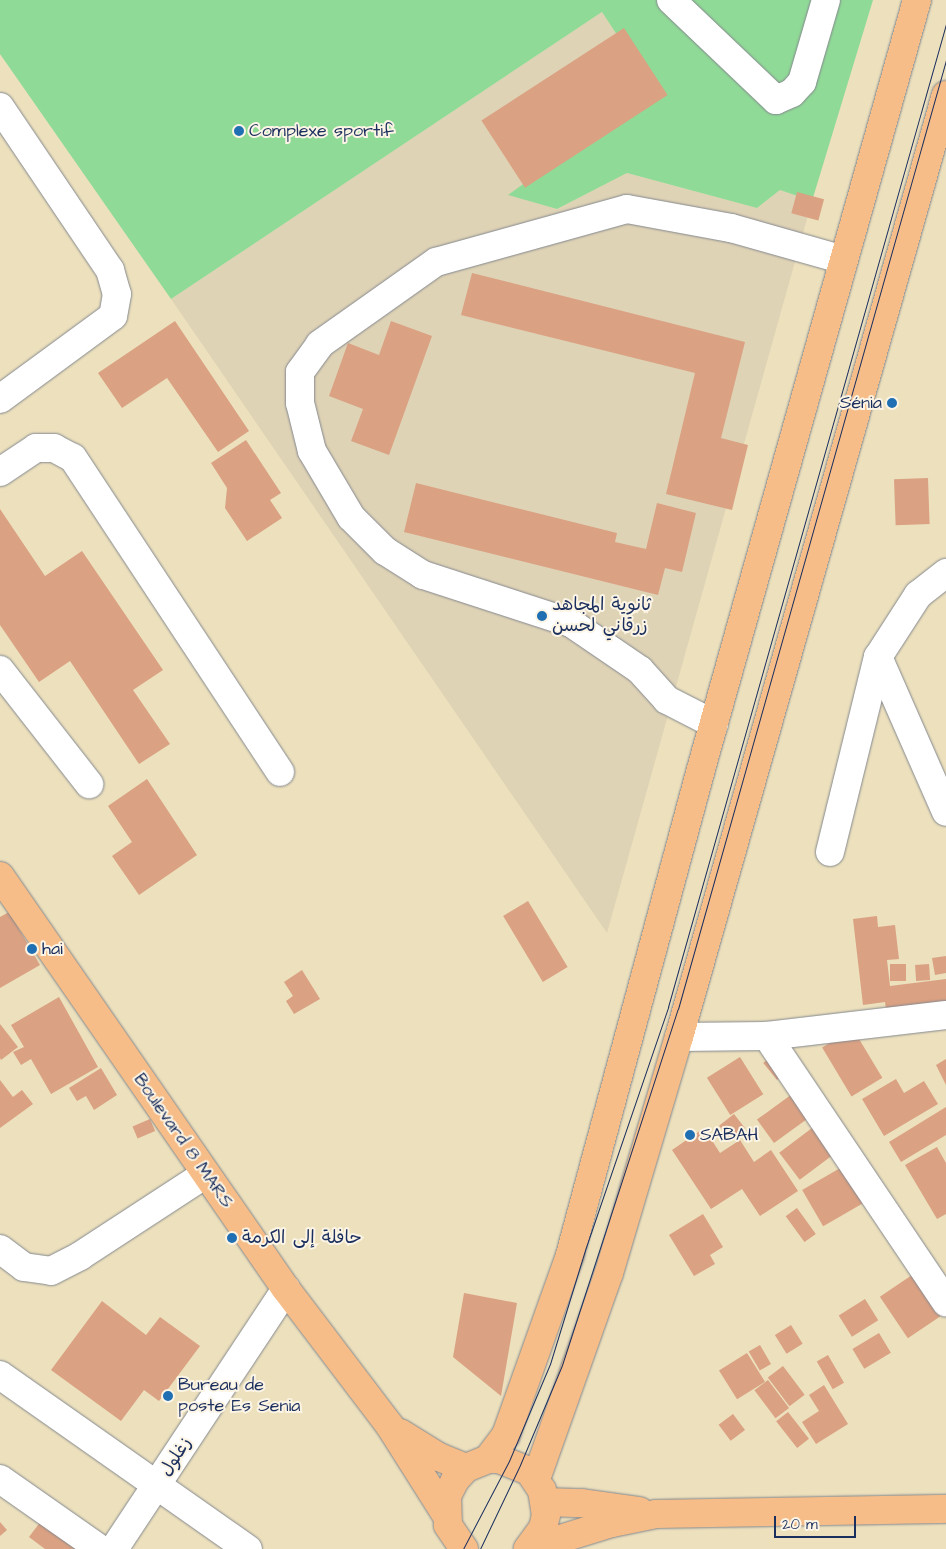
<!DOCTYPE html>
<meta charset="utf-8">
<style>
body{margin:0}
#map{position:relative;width:946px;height:1549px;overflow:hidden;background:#ece0bd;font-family:"Architects Daughter","Playpen Sans Arabic",sans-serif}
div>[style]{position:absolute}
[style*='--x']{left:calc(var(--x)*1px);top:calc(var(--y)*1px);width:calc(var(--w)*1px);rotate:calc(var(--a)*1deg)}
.built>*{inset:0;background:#dfd3b6}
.green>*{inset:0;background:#90da97}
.building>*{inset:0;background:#daa183;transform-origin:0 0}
.roads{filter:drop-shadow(0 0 1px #84888e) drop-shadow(0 0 1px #84888e)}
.minor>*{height:28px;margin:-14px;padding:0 14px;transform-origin:14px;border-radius:14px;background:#fff}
.major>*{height:28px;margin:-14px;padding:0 14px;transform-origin:14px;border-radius:14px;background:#f7bd88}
.tram>*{height:1px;margin:-0.5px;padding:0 0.5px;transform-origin:0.5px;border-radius:0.5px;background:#1b2f5e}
.dots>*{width:14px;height:14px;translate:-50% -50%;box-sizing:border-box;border:2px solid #fcf5e5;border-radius:50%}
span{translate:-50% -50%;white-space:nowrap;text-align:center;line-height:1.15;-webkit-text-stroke:4px #fcf5e5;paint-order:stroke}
.poi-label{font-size:18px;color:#1b2f5e}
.left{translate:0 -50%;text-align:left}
.right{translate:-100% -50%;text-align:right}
.street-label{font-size:18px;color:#1b2f5e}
.scale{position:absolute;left:774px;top:1516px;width:82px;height:22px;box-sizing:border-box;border:2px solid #1b2f5e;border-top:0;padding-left:6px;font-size:15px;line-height:18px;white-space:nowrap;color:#1b2f5e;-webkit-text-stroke:4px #fcf5e5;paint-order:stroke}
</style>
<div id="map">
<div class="built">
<div style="clip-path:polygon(602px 12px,653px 90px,509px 195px,557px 209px,627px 173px,757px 208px,780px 190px,812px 201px,607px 933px,171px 299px)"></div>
</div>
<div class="green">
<div style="clip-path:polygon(0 0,873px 0,812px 201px,780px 190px,757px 208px,627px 173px,557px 209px,508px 195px,653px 90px,602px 12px,171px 299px,0 54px)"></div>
</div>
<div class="building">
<div style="left:624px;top:28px;width:80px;height:170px;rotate:57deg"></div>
<div style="left:797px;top:192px;width:28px;height:22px;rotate:15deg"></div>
<div style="clip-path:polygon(472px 273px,745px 342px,721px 438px,748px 445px,732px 510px,666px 494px,695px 373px,461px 315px)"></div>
<div style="clip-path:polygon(175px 321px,249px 431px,218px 452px,167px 378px,122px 408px,98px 373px)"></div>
<div style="clip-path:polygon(391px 321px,432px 336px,389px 455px,351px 441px,363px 409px,329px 396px,348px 343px,379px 355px)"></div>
<div style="clip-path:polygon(246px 440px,281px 493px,270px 500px,282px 518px,247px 541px,225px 508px,227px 488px,211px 463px)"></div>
<div style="left:928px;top:478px;width:46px;height:34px;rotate:88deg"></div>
<div style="clip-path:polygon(416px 483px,617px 533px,615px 542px,646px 549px,657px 503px,696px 513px,682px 572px,665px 568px,658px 595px,404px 532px)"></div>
<div style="clip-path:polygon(0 509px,45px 576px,82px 551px,163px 670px,133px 690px,170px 744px,139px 764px,70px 661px,39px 682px,0 625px)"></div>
<div style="clip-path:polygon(147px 779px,197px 855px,139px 895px,112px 856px,132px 842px,108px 806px)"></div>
<div style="left:528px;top:901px;width:77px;height:29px;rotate:59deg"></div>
<div style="clip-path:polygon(9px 912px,40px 965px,0 988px,0 917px)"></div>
<div style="clip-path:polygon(877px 916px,878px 927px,895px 925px,899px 959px,887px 960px,890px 986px,946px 979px,946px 1002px,886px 1009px,885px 1002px,863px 1005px,853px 919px)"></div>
<div style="clip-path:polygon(946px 956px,946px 973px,935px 975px,932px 958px)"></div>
<div style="left:890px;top:964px;width:16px;height:17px"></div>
<div style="left:929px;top:964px;width:16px;height:14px;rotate:86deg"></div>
<div style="clip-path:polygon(302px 970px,320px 999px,294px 1014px,286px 1001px,293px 996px,284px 982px)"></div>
<div style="clip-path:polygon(59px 997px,98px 1067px,51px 1094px,31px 1059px,21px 1065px,13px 1052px,24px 1047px,11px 1025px)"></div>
<div style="clip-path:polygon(0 1024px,18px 1047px,1px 1060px,0 1058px)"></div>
<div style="left:853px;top:1029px;width:57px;height:36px;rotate:59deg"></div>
<div style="left:778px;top:1051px;width:22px;height:19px;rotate:51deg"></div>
<div style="left:740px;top:1057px;width:44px;height:39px;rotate:58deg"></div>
<div style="clip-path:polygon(946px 1059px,946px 1085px,936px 1065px)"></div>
<div style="clip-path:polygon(101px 1068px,117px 1095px,94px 1110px,86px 1096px,77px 1101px,69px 1088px)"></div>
<div style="clip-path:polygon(896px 1079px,904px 1093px,924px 1081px,938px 1104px,884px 1136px,862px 1099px)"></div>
<div style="clip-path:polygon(0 1080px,13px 1097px,22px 1090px,33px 1104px,0 1128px)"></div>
<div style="left:799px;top:1089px;width:29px;height:52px;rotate:54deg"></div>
<div style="clip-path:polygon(946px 1107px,946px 1135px,901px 1162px,889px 1142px)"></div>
<div style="left:734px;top:1114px;width:18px;height:19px;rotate:52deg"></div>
<div style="left:150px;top:1119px;width:13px;height:19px;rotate:67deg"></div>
<div style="left:820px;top:1122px;width:34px;height:51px;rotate:53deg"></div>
<div style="clip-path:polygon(704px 1128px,720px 1153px,740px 1140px,754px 1162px,771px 1150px,798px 1191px,760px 1216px,742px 1189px,711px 1209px,672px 1150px)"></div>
<div style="clip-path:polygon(937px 1147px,946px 1163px,946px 1214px,937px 1219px,905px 1165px)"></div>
<div style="left:842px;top:1167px;width:42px;height:46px;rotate:60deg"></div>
<div style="left:797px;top:1208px;width:32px;height:14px;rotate:54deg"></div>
<div style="clip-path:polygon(703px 1214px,723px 1247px,710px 1255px,715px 1264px,694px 1276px,669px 1235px)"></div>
<div style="left:918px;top:1271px;width:50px;height:46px;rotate:56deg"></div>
<div style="clip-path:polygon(464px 1293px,517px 1303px,501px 1396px,453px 1357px)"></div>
<div style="left:865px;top:1299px;width:25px;height:31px;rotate:58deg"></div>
<div style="clip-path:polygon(102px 1301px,146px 1335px,160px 1317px,200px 1346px,159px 1401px,144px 1390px,121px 1421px,51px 1370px)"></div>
<div style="left:791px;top:1325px;width:22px;height:19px;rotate:58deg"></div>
<div style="left:879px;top:1333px;width:23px;height:31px;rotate:59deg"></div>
<div style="left:760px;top:1345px;width:22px;height:13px;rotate:60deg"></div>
<div style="left:747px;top:1353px;width:34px;height:33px;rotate:58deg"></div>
<div style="left:828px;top:1355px;width:32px;height:13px;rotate:60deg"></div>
<div style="left:783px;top:1366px;width:36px;height:19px;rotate:53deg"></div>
<div style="left:768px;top:1380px;width:35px;height:17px;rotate:53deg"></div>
<div style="clip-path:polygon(824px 1385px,848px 1424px,816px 1444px,802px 1422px,819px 1411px,809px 1395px)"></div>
<div style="left:788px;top:1412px;width:34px;height:15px;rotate:52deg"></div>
<div style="left:733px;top:1414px;width:20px;height:18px;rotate:53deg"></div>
<div style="clip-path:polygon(41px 1521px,79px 1549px,45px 1549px,29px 1537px)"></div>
<div style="clip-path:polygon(0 1522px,7px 1530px,0 1536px)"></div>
</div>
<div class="roads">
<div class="minor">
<div style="--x:671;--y:0;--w:145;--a:43.6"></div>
<div style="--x:776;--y:100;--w:17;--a:-24"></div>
<div style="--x:792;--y:93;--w:15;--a:-48"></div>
<div style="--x:802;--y:82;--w:85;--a:-73.7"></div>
<div style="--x:0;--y:107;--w:197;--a:56"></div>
<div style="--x:110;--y:270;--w:25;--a:74"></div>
<div style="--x:117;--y:294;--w:22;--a:100"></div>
<div style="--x:113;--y:316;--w:140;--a:143.7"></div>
<div style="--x:0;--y:472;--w:43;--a:-33.7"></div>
<div style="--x:36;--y:448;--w:18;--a:0"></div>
<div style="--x:54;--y:448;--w:21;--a:28"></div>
<div style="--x:73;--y:458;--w:376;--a:56.6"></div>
<div style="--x:878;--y:657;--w:169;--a:66.3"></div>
<div style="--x:0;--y:670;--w:145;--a:52"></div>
<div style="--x:714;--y:724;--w:53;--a:-152.9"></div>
<div style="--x:667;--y:700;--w:40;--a:-132"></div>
<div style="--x:640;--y:670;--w:83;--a:-145.7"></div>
<div style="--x:571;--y:623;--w:156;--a:-162"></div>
<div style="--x:423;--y:575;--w:45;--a:-147.7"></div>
<div style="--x:385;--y:551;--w:48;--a:-135"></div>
<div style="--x:351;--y:517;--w:77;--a:-120.6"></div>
<div style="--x:312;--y:451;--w:49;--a:-104"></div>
<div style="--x:300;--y:403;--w:31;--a:-90"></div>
<div style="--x:300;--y:372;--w:34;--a:-54"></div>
<div style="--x:320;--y:344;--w:142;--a:-35.3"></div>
<div style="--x:436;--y:262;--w:198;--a:-15.5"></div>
<div style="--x:627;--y:209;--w:106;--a:10.4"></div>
<div style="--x:731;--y:228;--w:117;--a:15.8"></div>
<div style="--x:830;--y:852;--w:201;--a:-76.2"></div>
<div style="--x:878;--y:657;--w:74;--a:-57.2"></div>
<div style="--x:918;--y:595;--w:36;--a:-38"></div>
<div style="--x:767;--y:1036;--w:321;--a:56.1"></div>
<div style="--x:679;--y:1037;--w:88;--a:-0.7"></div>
<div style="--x:767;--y:1036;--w:180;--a:-6.7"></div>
<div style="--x:0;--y:1249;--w:30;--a:37"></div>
<div style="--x:24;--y:1267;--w:27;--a:8"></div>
<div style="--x:51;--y:1271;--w:33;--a:-27"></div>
<div style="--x:80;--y:1256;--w:150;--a:-33.1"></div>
<div style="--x:0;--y:1375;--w:303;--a:35.1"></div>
<div style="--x:0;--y:1479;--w:122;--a:35"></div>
<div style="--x:114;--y:1549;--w:312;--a:-56.5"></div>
</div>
<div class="major">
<div style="--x:0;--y:876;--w:502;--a:55.3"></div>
<div style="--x:286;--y:1289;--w:172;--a:52.8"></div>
<div style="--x:390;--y:1426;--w:103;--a:57.7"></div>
<div style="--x:400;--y:1433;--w:46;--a:31.6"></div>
<div style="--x:439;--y:1457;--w:29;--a:22"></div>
<div style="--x:488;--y:1459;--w:30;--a:-53"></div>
<div style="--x:506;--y:1435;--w:191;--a:-70.4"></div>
<div style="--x:570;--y:1255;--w:503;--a:-74.91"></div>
<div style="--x:701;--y:769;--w:799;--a:-74.31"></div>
<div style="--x:536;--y:1479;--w:219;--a:-70.5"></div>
<div style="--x:609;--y:1273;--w:246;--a:-73.5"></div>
<div style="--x:679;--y:1037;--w:979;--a:-74.18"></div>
<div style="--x:546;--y:1502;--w:36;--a:2"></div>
<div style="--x:582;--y:1503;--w:58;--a:8"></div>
<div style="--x:464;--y:1549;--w:29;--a:-124"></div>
<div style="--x:448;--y:1525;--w:29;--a:-92"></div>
<div style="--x:447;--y:1496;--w:18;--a:-63"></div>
<div style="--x:455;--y:1480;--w:16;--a:-47"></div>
<div style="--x:466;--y:1468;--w:24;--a:-22"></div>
<div style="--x:488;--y:1459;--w:11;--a:0"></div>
<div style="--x:499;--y:1459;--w:32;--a:22"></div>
<div style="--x:529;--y:1471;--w:23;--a:56"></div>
<div style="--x:542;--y:1490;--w:25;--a:81"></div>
<div style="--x:546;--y:1515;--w:13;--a:103"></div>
<div style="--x:543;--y:1528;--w:26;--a:126"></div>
<div style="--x:528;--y:1549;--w:88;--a:-17.2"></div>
<div style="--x:612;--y:1523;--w:45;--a:-11.6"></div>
<div style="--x:656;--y:1514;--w:290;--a:-1"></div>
</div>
</div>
<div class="tram">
<div style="--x:463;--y:1549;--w:99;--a:-62.4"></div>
<div style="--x:509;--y:1461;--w:105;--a:-67.1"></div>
<div style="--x:550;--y:1364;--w:119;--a:-72.9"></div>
<div style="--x:585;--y:1250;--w:257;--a:-71.1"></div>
<div style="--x:668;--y:1007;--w:1022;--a:-74.21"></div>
<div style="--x:480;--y:1549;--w:93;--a:-64.5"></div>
<div style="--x:520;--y:1465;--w:108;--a:-67.2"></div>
<div style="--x:562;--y:1365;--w:374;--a:-72"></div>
<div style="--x:678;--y:1009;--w:986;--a:-74.23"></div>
</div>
<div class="dots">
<div style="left:239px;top:131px;background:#1f6fb2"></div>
<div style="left:892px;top:403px;background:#1f6fb2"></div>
<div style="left:542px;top:616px;background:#1f6fb2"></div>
<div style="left:32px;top:949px;background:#1f6fb2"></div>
<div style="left:690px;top:1135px;background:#1f6fb2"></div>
<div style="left:232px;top:1238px;background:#1f6fb2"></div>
<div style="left:168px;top:1396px;background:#1f6fb2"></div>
</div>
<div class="poi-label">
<span class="left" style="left:249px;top:131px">Complexe sportif</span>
<span class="right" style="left:882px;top:403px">Sénia</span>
<span class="left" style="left:552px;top:616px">ثانوية المجاهد<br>زرقاني لحسن</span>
<span class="left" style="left:42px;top:949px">hai</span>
<span class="left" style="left:700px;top:1135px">SABAH</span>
<span class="left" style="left:242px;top:1238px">حافلة إلى الكرمة</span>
<span class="left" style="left:178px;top:1396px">Bureau de<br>poste Es Senia</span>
</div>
<div class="street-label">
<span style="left:183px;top:1141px;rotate:55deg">Boulevard 8 MARS</span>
<span style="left:176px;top:1457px;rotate:-57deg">زغلول</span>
</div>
<div class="scale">20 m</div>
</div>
